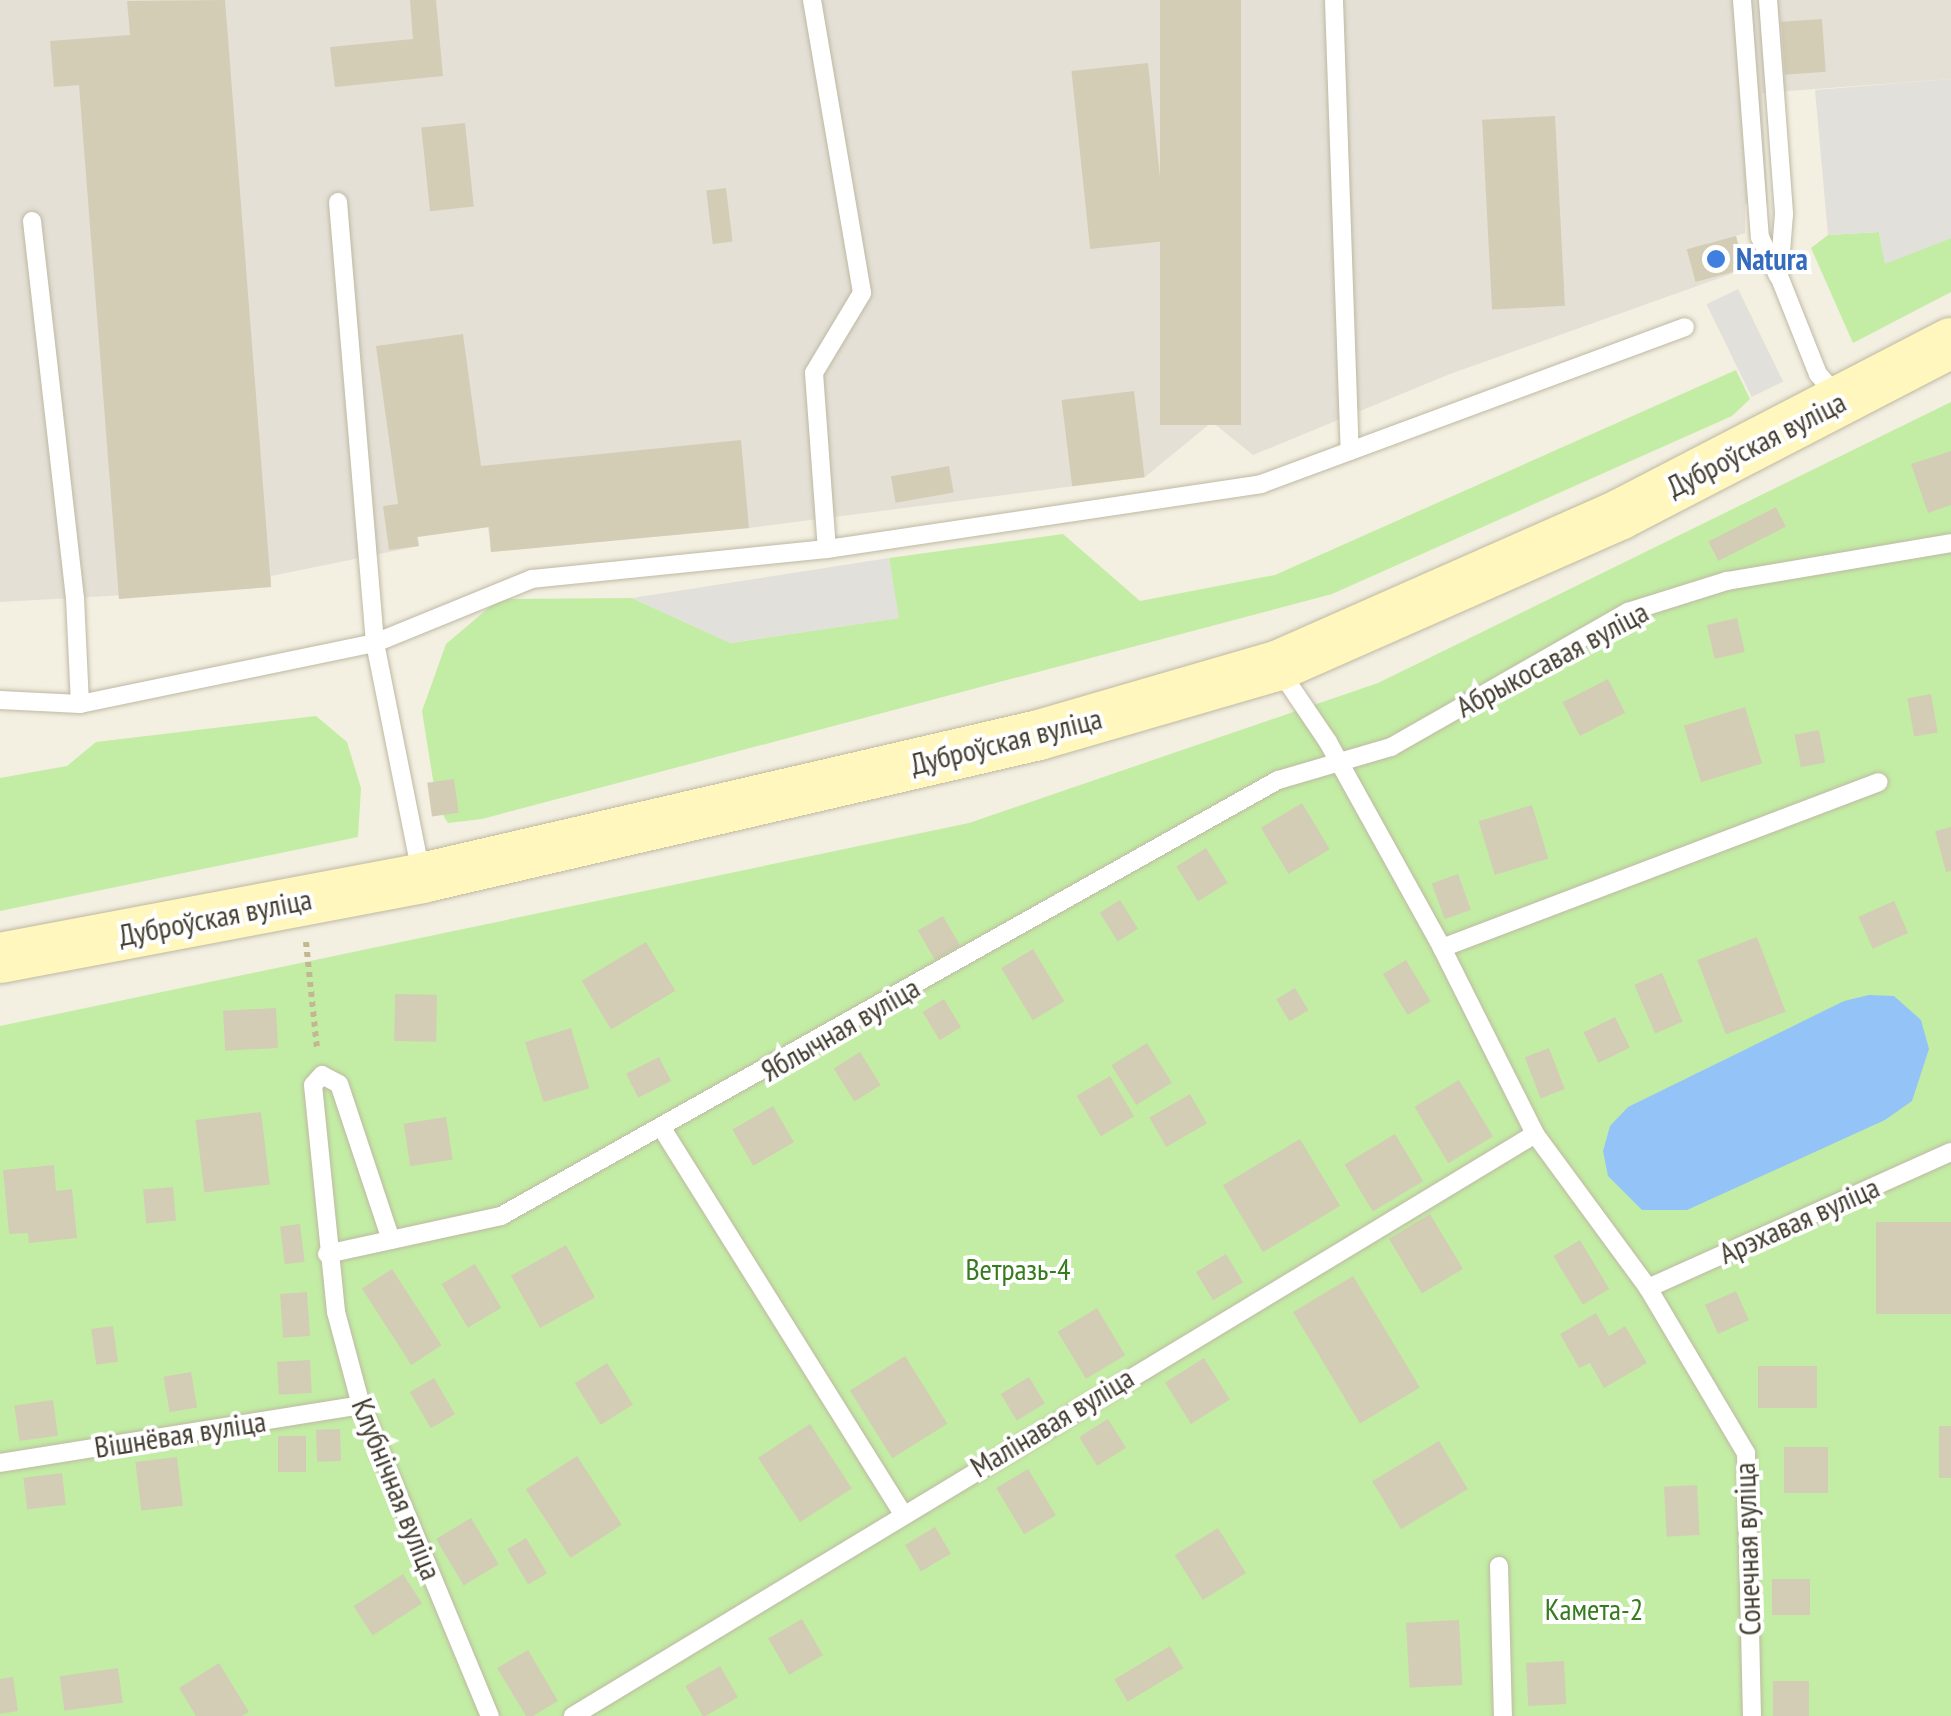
<!DOCTYPE html>
<meta charset="utf-8">
<style>
body{margin:0}
#map{position:relative;width:1951px;height:1716px;overflow:hidden;background:#f3efe1;font-family:"PT Sans Narrow",sans-serif}
div>[style]{position:absolute}
[style*='--x']{left:calc(var(--x)*1px);top:calc(var(--y)*1px);width:calc(var(--w)*1px);rotate:calc(var(--a)*1deg)}
.industrial>*{inset:0;background:#e4e0d6}
.green>*{inset:0;background:#c3eda4}
.parking>*{inset:0;background:#e2e0da;transform-origin:0 0}
.water>*{inset:0;background:#94c3f8}
.building>*{inset:0;background:#d4cdb5;transform-origin:0 0}
.path>*{height:6px;margin-top:-3px;transform-origin:0;background:repeating-linear-gradient(90deg,#c2b792 0 5px,transparent 0 10px)}
.roads{filter:drop-shadow(0 0 2px #beb9a3) drop-shadow(0 0 2px #beb9a3)}
.lane>*{height:18px;margin:-9px;padding:0 9px;transform-origin:9px;border-radius:9px;background:#fff}
.secondary>*{height:50px;margin:-25px;padding:0 25px;transform-origin:25px;border-radius:25px;background:#fff7be}
.dots>*{width:28px;height:28px;translate:-50% -50%;box-sizing:border-box;border:5px solid #fff;border-radius:50%}
span{translate:-50% -50%;white-space:nowrap;text-align:center;line-height:1.15;-webkit-text-stroke:8px #fff;paint-order:stroke}
.shop-label{font-size:30px;color:#366cbe;font-weight:700}
.left{translate:0 -50%;text-align:left}
.street-label{font-size:30px;color:#443f31}
.park-label{font-size:30px;color:#377b1f}
</style>
<div id="map">
<div class="industrial">
<div style="clip-path:polygon(0 0,1951px 0,1951px 79px,1762px 93px,1768px 203px,1745px 204px,1745px 233px,1736px 236px,1745px 269px,1450px 374px,1253px 455px,1212px 422px,1145px 477px,749px 528px,491px 552px,488px 527px,418px 537px,419px 546px,271px 576px,271px 587px,0 602px)"></div>
</div>
<div class="green">
<div style="clip-path:polygon(1879px 232px,1885px 263px,1951px 238px,1951px 292px,1853px 343px,1811px 248px,1828px 235px)"></div>
<div style="clip-path:polygon(1736px 370px,1750px 399px,1732px 416px,1332px 594px,482px 819px,448px 823px,437px 805px,422px 711px,446px 644px,499px 599px,632px 598px,731px 643px,898px 618px,889px 558px,1063px 534px,1140px 601px,1275px 575px)"></div>
<div style="clip-path:polygon(1951px 402px,1951px 1716px,0 1716px,0 1026px,969px 823px,1378px 683px)"></div>
<div style="clip-path:polygon(316px 716px,347px 742px,361px 788px,358px 837px,0 911px,0 778px,67px 766px,96px 742px)"></div>
</div>
<div class="parking">
<div style="clip-path:polygon(1951px 79px,1951px 238px,1885px 264px,1879px 232px,1828px 235px,1815px 90px)"></div>
<div style="left:1738px;top:289px;width:103px;height:35px;rotate:64deg"></div>
<div style="clip-path:polygon(889px 558px,899px 618px,730px 643px,632px 598px)"></div>
</div>
<div class="water">
<div style="clip-path:polygon(1869px 995px,1894px 996px,1921px 1020px,1929px 1049px,1912px 1101px,1885px 1120px,1687px 1210px,1642px 1210px,1608px 1176px,1603px 1151px,1610px 1126px,1628px 1107px,1844px 1001px)"></div>
</div>
<div class="building">
<div style="clip-path:polygon(225px 0,271px 587px,119px 599px,79px 85px,54px 87px,50px 41px,130px 35px,127px 1px)"></div>
<div style="clip-path:polygon(410px 0,436px 0,443px 76px,335px 87px,330px 47px,413px 39px)"></div>
<div style="left:1160px;top:0;width:81px;height:425px"></div>
<div style="left:1822px;top:19px;width:53px;height:41px;rotate:86deg"></div>
<div style="left:1148px;top:63px;width:179px;height:77px;rotate:84deg"></div>
<div style="left:1555px;top:116px;width:190px;height:73px;rotate:87deg"></div>
<div style="left:465px;top:123px;width:84px;height:44px;rotate:84deg"></div>
<div style="left:726px;top:188px;width:54px;height:20px;rotate:83deg"></div>
<div style="left:1736px;top:236px;width:34px;height:51px;rotate:75deg"></div>
<div style="clip-path:polygon(463px 334px,481px 466px,741px 440px,749px 528px,491px 552px,489px 527px,417px 537px,419px 546px,389px 550px,383px 506px,398px 504px,376px 346px)"></div>
<div style="left:1134px;top:391px;width:87px;height:73px;rotate:83deg"></div>
<div style="clip-path:polygon(1951px 451px,1951px 505px,1928px 513px,1911px 464px)"></div>
<div style="left:949px;top:466px;width:27px;height:59px;rotate:80deg"></div>
<div style="left:1776px;top:507px;width:22px;height:76px;rotate:63deg"></div>
<div style="left:1737px;top:618px;width:35px;height:31px;rotate:77deg"></div>
<div style="left:1608px;top:679px;width:38px;height:51px;rotate:63deg"></div>
<div style="left:1931px;top:694px;width:39px;height:24px;rotate:80deg"></div>
<div style="left:1745px;top:707px;width:59px;height:64px;rotate:73deg"></div>
<div style="left:1819px;top:730px;width:33px;height:25px;rotate:79deg"></div>
<div style="left:454px;top:779px;width:34px;height:27px;rotate:82deg"></div>
<div style="left:1302px;top:803px;width:54px;height:48px;rotate:59deg"></div>
<div style="left:1532px;top:805px;width:56px;height:56px;rotate:73deg"></div>
<div style="clip-path:polygon(1951px 827px,1951px 871px,1946px 872px,1935px 831px)"></div>
<div style="left:1206px;top:848px;width:41px;height:35px;rotate:58deg"></div>
<div style="left:1458px;top:874px;width:38px;height:28px;rotate:70deg"></div>
<div style="left:1120px;top:900px;width:34px;height:24px;rotate:58deg"></div>
<div style="left:1894px;top:901px;width:35px;height:39px;rotate:66deg"></div>
<div style="left:943px;top:916px;width:34px;height:29px;rotate:60deg"></div>
<div style="left:1757px;top:937px;width:80px;height:64px;rotate:69deg"></div>
<div style="left:646px;top:942px;width:57px;height:75px;rotate:59deg"></div>
<div style="left:1033px;top:949px;width:61px;height:37px;rotate:59deg"></div>
<div style="left:1406px;top:960px;width:48px;height:27px;rotate:59deg"></div>
<div style="left:1662px;top:973px;width:53px;height:30px;rotate:67deg"></div>
<div style="left:1295px;top:988px;width:26px;height:22px;rotate:59deg"></div>
<div style="left:395px;top:994px;width:42px;height:47px;rotate:1deg"></div>
<div style="left:944px;top:999px;width:33px;height:25px;rotate:59deg"></div>
<div style="left:276px;top:1008px;width:40px;height:53px;rotate:87deg"></div>
<div style="left:1615px;top:1017px;width:34px;height:35px;rotate:64deg"></div>
<div style="left:571px;top:1028px;width:63px;height:48px;rotate:73deg"></div>
<div style="left:1147px;top:1043px;width:47px;height:42px;rotate:58deg"></div>
<div style="left:1549px;top:1048px;width:44px;height:26px;rotate:69deg"></div>
<div style="left:860px;top:1052px;width:39px;height:31px;rotate:58deg"></div>
<div style="left:659px;top:1057px;width:27px;height:37px;rotate:63deg"></div>
<div style="left:1110px;top:1076px;width:47px;height:39px;rotate:59deg"></div>
<div style="left:1459px;top:1080px;width:66px;height:52px;rotate:59deg"></div>
<div style="left:1190px;top:1094px;width:34px;height:47px;rotate:60deg"></div>
<div style="left:773px;top:1106px;width:42px;height:47px;rotate:60deg"></div>
<div style="left:261px;top:1112px;width:73px;height:66px;rotate:83deg"></div>
<div style="left:446px;top:1117px;width:43px;height:43px;rotate:81deg"></div>
<div style="left:1395px;top:1134px;width:55px;height:59px;rotate:59deg"></div>
<div style="left:1300px;top:1139px;width:78px;height:90px;rotate:59deg"></div>
<div style="clip-path:polygon(54px 1165px,56px 1191px,72px 1189px,77px 1238px,29px 1243px,28px 1233px,9px 1234px,3px 1170px)"></div>
<div style="left:173px;top:1187px;width:34px;height:30px;rotate:85deg"></div>
<div style="left:1430px;top:1214px;width:64px;height:48px;rotate:59deg"></div>
<div style="left:1876px;top:1222px;width:75px;height:92px"></div>
<div style="left:300px;top:1224px;width:38px;height:20px;rotate:83deg"></div>
<div style="left:1580px;top:1240px;width:57px;height:31px;rotate:59deg"></div>
<div style="left:566px;top:1245px;width:60px;height:63px;rotate:61deg"></div>
<div style="left:1226px;top:1254px;width:33px;height:35px;rotate:59deg"></div>
<div style="left:475px;top:1264px;width:51px;height:39px;rotate:59deg"></div>
<div style="left:392px;top:1269px;width:91px;height:36px;rotate:57deg"></div>
<div style="left:1353px;top:1276px;width:130px;height:70px;rotate:59deg"></div>
<div style="left:1736px;top:1291px;width:32px;height:34px;rotate:66deg"></div>
<div style="left:307px;top:1292px;width:44px;height:27px;rotate:86deg"></div>
<div style="left:1097px;top:1308px;width:55px;height:46px;rotate:59deg"></div>
<div style="clip-path:polygon(1596px 1313px,1609px 1336px,1625px 1326px,1647px 1363px,1604px 1388px,1590px 1363px,1579px 1368px,1560px 1334px)"></div>
<div style="left:113px;top:1326px;width:36px;height:22px;rotate:82deg"></div>
<div style="left:905px;top:1356px;width:80px;height:65px;rotate:58deg"></div>
<div style="left:1204px;top:1358px;width:49px;height:46px;rotate:58deg"></div>
<div style="left:310px;top:1360px;width:33px;height:33px;rotate:87deg"></div>
<div style="left:607px;top:1363px;width:49px;height:38px;rotate:58deg"></div>
<div style="left:1758px;top:1366px;width:59px;height:42px"></div>
<div style="left:191px;top:1372px;width:36px;height:28px;rotate:80deg"></div>
<div style="left:1029px;top:1377px;width:31px;height:33px;rotate:59deg"></div>
<div style="left:434px;top:1378px;width:42px;height:28px;rotate:60deg"></div>
<div style="left:53px;top:1400px;width:36px;height:39px;rotate:82deg"></div>
<div style="left:1108px;top:1419px;width:34px;height:34px;rotate:58deg"></div>
<div style="left:810px;top:1424px;width:77px;height:62px;rotate:57deg"></div>
<div style="left:1939px;top:1426px;width:12px;height:52px"></div>
<div style="left:340px;top:1429px;width:32px;height:24px;rotate:88deg"></div>
<div style="left:306px;top:1436px;width:36px;height:28px;rotate:90deg"></div>
<div style="left:1439px;top:1441px;width:56px;height:78px;rotate:59deg"></div>
<div style="left:1784px;top:1447px;width:44px;height:46px"></div>
<div style="left:577px;top:1456px;width:82px;height:61px;rotate:57deg"></div>
<div style="left:177px;top:1457px;width:49px;height:42px;rotate:83deg"></div>
<div style="left:1028px;top:1469px;width:54px;height:37px;rotate:59deg"></div>
<div style="left:62px;top:1473px;width:32px;height:39px;rotate:83deg"></div>
<div style="left:1697px;top:1485px;width:50px;height:33px;rotate:87deg"></div>
<div style="left:471px;top:1518px;width:54px;height:41px;rotate:59deg"></div>
<div style="left:935px;top:1527px;width:31px;height:35px;rotate:59deg"></div>
<div style="left:1218px;top:1528px;width:53px;height:51px;rotate:58deg"></div>
<div style="left:526px;top:1538px;width:41px;height:22px;rotate:59deg"></div>
<div style="left:403px;top:1574px;width:35px;height:59px;rotate:57deg"></div>
<div style="left:1772px;top:1579px;width:38px;height:36px"></div>
<div style="left:802px;top:1619px;width:42px;height:39px;rotate:60deg"></div>
<div style="left:1459px;top:1620px;width:65px;height:53px;rotate:87deg"></div>
<div style="left:1170px;top:1646px;width:26px;height:65px;rotate:59deg"></div>
<div style="clip-path:polygon(528px 1650px,558px 1701px,533px 1716px,526px 1716px,497px 1668px)"></div>
<div style="left:1564px;top:1661px;width:43px;height:38px;rotate:87deg"></div>
<div style="clip-path:polygon(219px 1663px,249px 1712px,242px 1716px,196px 1716px,179px 1688px)"></div>
<div style="left:720px;top:1666px;width:36px;height:40px;rotate:60deg"></div>
<div style="left:118px;top:1668px;width:35px;height:59px;rotate:82deg"></div>
<div style="clip-path:polygon(13px 1677px,18px 1711px,0 1714px,0 1679px)"></div>
<div style="left:1773px;top:1681px;width:36px;height:35px"></div>
</div>
<div class="path">
<div style="--x:306;--y:942;--w:108;--a:84.1"></div>
</div>
<div class="roads">
<div class="lane">
<div style="--x:812;--y:0;--w:297;--a:80.3"></div>
<div style="--x:862;--y:293;--w:93;--a:121"></div>
<div style="--x:814;--y:373;--w:176;--a:85.8"></div>
<div style="--x:1742;--y:0;--w:238;--a:85.7"></div>
<div style="--x:1760;--y:237;--w:43;--a:65.2"></div>
<div style="--x:1768;--y:0;--w:215;--a:85.7"></div>
<div style="--x:1784;--y:214;--w:62;--a:94.6"></div>
<div style="--x:1779;--y:276;--w:105;--a:68.3"></div>
<div style="--x:1818;--y:374;--w:29;--a:49"></div>
<div style="--x:1334;--y:1;--w:450;--a:88"></div>
<div style="--x:338;--y:202;--w:443;--a:85.2"></div>
<div style="--x:375;--y:643;--w:170;--a:-22.2"></div>
<div style="--x:532;--y:579;--w:297;--a:-5.8"></div>
<div style="--x:827;--y:549;--w:439;--a:-8.5"></div>
<div style="--x:1261;--y:484;--w:452;--a:-20.3"></div>
<div style="--x:32;--y:221;--w:379;--a:83.5"></div>
<div style="--x:75;--y:598;--w:106;--a:87.3"></div>
<div style="--x:1280;--y:671;--w:86;--a:55.9"></div>
<div style="--x:1328;--y:742;--w:235;--a:61"></div>
<div style="--x:1442;--y:948;--w:208;--a:63.4"></div>
<div style="--x:1535;--y:1134;--w:191;--a:53.7"></div>
<div style="--x:1648;--y:1288;--w:192;--a:59.3"></div>
<div style="--x:1746;--y:1453;--w:263;--a:88.7"></div>
<div style="--x:0;--y:700;--w:80;--a:2.9"></div>
<div style="--x:80;--y:704;--w:301;--a:-11.7"></div>
<div style="--x:375;--y:643;--w:235;--a:78.7"></div>
<div style="--x:1442;--y:948;--w:467;--a:-20.8"></div>
<div style="--x:663;--y:1130;--w:451;--a:58"></div>
<div style="--x:391;--y:1240;--w:164;--a:-108.4"></div>
<div style="--x:339;--y:1084;--w:19;--a:-152"></div>
<div style="--x:322;--y:1075;--w:13;--a:132"></div>
<div style="--x:313;--y:1085;--w:228;--a:84.2"></div>
<div style="--x:336;--y:1312;--w:96;--a:75"></div>
<div style="--x:361;--y:1405;--w:337;--a:67.5"></div>
<div style="--x:327;--y:1254;--w:178;--a:-12.3"></div>
<div style="--x:501;--y:1216;--w:891;--a:-29.3"></div>
<div style="--x:1278;--y:780;--w:118;--a:-16.3"></div>
<div style="--x:1391;--y:747;--w:273;--a:-29.7"></div>
<div style="--x:1628;--y:612;--w:104;--a:-17.4"></div>
<div style="--x:1727;--y:581;--w:227;--a:-9.6"></div>
<div style="--x:1648;--y:1288;--w:332;--a:-24.2"></div>
<div style="--x:0;--y:1463;--w:366;--a:-9.1"></div>
<div style="--x:1499;--y:1566;--w:150;--a:88.5"></div>
<div style="--x:573;--y:1716;--w:1124;--a:-31.17"></div>
</div>
<div class="secondary">
<div style="--x:0;--y:958;--w:430;--a:-10.7"></div>
<div style="--x:422;--y:878;--w:633;--a:-13.05"></div>
<div style="--x:1039;--y:735;--w:248;--a:-16.2"></div>
<div style="--x:1277;--y:666;--w:374;--a:-23.8"></div>
<div style="--x:1619;--y:515;--w:374;--a:-27.4"></div>
</div>
</div>
<div class="dots">
<div style="left:1716px;top:259px;background:#3f7fe0"></div>
</div>
<div class="shop-label">
<span class="left" style="left:1736px;top:259px">Natura</span>
</div>
<div class="street-label">
<span style="left:1756px;top:444px;rotate:-27deg">Дуброўская вуліца</span>
<span style="left:1552px;top:659px;rotate:-28deg">Абрыкосавая вуліца</span>
<span style="left:1006px;top:741px;rotate:-14deg">Дуброўская вуліца</span>
<span style="left:215px;top:917px;rotate:-11deg">Дуброўская вуліца</span>
<span style="left:840px;top:1029px;rotate:-30deg">Яблычная вуліца</span>
<span style="left:1799px;top:1220px;rotate:-24deg">Арэхавая вуліца</span>
<span style="left:1052px;top:1422px;rotate:-31deg">Малінавая вуліца</span>
<span style="left:180px;top:1434px;rotate:-9deg">Вішнёвая вуліца</span>
<span style="left:397px;top:1489px;rotate:68deg">Клубнічная вуліца</span>
<span style="left:1747px;top:1549px;rotate:-92deg">Сонечная вуліца</span>
</div>
<div class="park-label">
<span style="left:1018px;top:1269px">Ветразь-4</span>
<span style="left:1594px;top:1609px">Камета-2</span>
</div>
</div>
